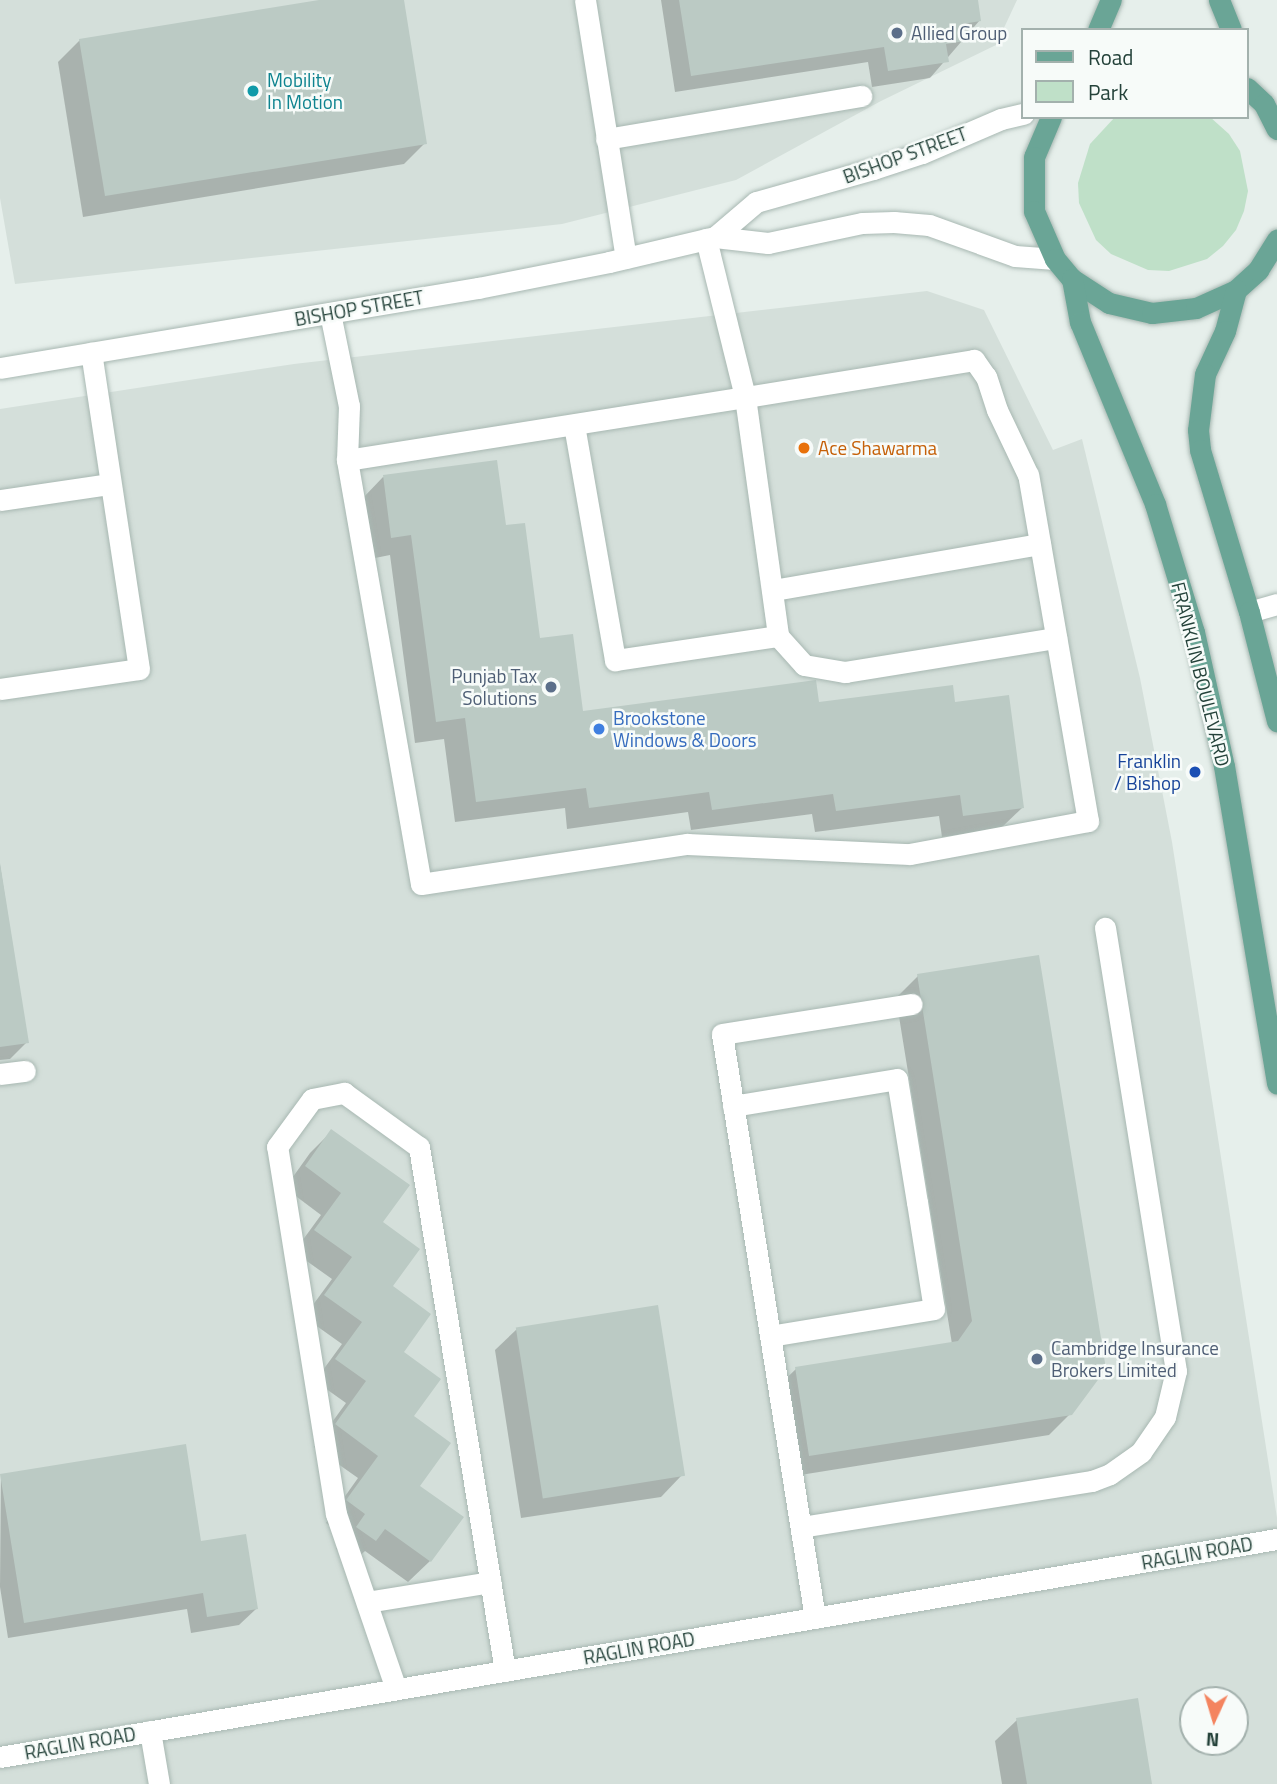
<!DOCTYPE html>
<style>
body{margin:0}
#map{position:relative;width:1277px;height:1784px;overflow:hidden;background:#e6efeb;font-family:"Titillium Web",sans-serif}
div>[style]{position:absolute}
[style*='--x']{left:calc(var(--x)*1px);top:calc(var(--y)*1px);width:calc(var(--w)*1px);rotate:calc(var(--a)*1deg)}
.built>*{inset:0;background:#d4dfda}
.green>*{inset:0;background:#bfe0c8}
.shadow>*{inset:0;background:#0003}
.building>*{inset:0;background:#bbcac4;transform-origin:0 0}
.roads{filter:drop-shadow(0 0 2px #a8b8b2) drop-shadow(0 0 2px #a8b8b2)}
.minor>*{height:21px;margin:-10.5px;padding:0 10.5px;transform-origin:10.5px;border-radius:10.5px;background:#fff}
.major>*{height:21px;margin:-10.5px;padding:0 10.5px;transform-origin:10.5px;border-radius:10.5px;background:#6aa596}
.dots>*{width:19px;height:19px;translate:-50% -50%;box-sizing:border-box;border:4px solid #f7fbf9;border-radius:50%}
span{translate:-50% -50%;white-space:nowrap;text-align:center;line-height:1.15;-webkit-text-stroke:5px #f7fbf9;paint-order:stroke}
.service-label{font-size:19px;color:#4e5e75}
.left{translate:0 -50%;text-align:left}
.right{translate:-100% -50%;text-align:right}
.culture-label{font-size:19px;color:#0d838f}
.street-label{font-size:19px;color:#24423a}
.food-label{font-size:19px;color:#c56008}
.shop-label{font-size:19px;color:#366cbe}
.transit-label{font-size:19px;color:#164399}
.legend{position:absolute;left:1021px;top:28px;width:228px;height:91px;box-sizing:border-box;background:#f7fbf9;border:2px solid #a3b1ad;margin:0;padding:9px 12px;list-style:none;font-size:21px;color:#24423a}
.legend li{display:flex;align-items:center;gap:14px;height:35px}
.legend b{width:35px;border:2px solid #a3b1ad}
.north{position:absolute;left:1179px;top:1686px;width:70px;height:70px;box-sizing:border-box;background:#f7fbf9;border:2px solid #a3b1ad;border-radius:50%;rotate:184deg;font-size:19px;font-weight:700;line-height:28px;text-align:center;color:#24423a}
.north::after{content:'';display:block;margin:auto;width:24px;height:32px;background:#f4845f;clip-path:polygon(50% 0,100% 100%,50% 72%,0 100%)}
</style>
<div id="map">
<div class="built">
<div style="clip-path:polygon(0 0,1017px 0,996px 45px,881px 101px,736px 180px,562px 224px,15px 284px,0 198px)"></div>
<div style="clip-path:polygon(evenodd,927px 291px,984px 310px,1053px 450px,1082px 439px,1140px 678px,1172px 842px,1277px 1518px,1277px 1784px,0 1784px,0 409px,294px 364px,927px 291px,1193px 1700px,1235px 1700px,1235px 1742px,1193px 1742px,1193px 1700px)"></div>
</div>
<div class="green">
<div style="clip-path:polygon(1115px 117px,1210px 117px,1229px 134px,1240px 151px,1248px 191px,1244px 211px,1236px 230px,1223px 246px,1207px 259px,1169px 271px,1148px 270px,1111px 254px,1096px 240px,1079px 203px,1078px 183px,1090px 144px)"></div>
</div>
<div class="shadow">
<div style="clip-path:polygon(330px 0,402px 0,425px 143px,404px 164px,83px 217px,58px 62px,80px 40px)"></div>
<div style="clip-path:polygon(661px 0,976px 0,980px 20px,930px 78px,872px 87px,868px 62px,675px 92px)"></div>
<div style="clip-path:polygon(383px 477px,504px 527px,539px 640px,581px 713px,817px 704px,953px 704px,1022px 808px,1000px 829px,942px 837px,939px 816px,815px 832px,812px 814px,691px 830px,688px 812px,567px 829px,565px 808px,455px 822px,444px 739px,415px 743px,390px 555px,370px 559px,362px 499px)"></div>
<div style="clip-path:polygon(0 865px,27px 1042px,10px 1059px,0 1060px)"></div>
<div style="clip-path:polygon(918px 976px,1071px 1413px,1049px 1435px,788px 1477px,774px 1390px,796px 1369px,952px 1344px,896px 998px)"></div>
<div style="clip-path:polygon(331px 1132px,380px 1223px,411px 1416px,418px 1487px,430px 1561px,408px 1582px,365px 1551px,354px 1561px,336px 1549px,345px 1536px,326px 1523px,358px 1478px,314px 1447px,346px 1403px,315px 1381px,342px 1344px,304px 1317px,332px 1279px,294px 1252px,321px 1215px,285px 1188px,310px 1153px)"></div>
<div style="clip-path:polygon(517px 1329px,682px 1475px,661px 1497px,521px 1518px,495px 1350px)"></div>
<div style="clip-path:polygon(1px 1476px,200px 1543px,256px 1609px,239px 1625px,191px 1633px,187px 1609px,8px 1638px,0 1587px)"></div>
<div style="clip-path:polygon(1017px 1720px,1151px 1784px,1002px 1784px,995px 1741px)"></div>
</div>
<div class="building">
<div style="clip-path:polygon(319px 0,404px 0,427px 144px,105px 196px,79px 39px)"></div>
<div style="clip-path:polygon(679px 0,978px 0,981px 21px,962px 24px,965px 41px,946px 44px,949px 62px,888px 71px,884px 47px,691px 76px)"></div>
<div style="clip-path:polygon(497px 460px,506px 525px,525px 523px,540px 638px,573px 634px,583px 711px,816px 680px,819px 702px,953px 685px,955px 702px,1009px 695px,1024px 808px,963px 816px,960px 795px,836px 811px,833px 794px,712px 810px,709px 792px,589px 808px,586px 788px,476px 802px,465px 718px,436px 722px,411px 535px,391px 538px,383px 475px)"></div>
<div style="clip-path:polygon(0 863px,29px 1043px,0 1047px)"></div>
<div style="clip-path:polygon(1039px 955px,1106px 1369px,1072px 1415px,809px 1456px,795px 1367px,958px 1341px,972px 1321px,917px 974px)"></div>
<div style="clip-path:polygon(331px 1129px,410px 1185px,383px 1222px,420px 1249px,393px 1286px,431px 1314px,404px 1352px,441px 1379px,414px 1416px,451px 1443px,420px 1486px,464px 1517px,431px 1562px,385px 1529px,376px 1541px,356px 1527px,365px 1514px,346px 1500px,378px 1456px,335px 1424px,366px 1381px,335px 1359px,362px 1322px,324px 1295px,352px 1257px,314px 1230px,341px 1193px,305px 1166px)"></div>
<div style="left:658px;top:1305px;width:173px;height:144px;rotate:81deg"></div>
<div style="clip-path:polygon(186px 1444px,201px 1541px,246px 1534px,258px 1609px,207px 1617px,203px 1593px,24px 1623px,0 1474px)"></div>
<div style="clip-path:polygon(1138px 1698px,1152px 1784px,1027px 1784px,1016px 1718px)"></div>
</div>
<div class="roads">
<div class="minor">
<div style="--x:585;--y:0;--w:261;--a:81"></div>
<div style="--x:606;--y:139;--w:259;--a:-9.6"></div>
<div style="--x:715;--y:237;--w:54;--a:-40.5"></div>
<div style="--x:756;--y:202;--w:122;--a:-15.8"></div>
<div style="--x:873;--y:169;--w:52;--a:-18.1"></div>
<div style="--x:922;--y:153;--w:86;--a:-23.3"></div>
<div style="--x:1001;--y:119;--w:23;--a:-13"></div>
<div style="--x:706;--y:239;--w:163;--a:76.1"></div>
<div style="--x:745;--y:397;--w:403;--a:171"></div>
<div style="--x:347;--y:460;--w:430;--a:80.1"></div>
<div style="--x:421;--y:884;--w:269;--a:-8.6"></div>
<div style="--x:687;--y:844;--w:223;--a:2.6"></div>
<div style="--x:910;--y:854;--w:181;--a:-10.5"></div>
<div style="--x:1088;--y:821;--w:351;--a:-99.8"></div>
<div style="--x:1028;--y:475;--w:72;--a:-115.5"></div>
<div style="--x:997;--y:410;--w:35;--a:-108"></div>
<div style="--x:986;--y:377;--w:21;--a:-125"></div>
<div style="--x:974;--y:360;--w:232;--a:170.8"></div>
<div style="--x:745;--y:397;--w:241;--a:82.1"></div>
<div style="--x:778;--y:636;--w:39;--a:48"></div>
<div style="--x:804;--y:665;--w:42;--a:9.7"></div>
<div style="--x:845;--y:672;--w:214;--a:-9.2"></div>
<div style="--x:330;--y:313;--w:95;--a:78.5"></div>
<div style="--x:349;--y:406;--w:54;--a:92.1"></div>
<div style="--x:0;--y:368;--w:485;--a:-9.5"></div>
<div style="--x:478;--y:288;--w:134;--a:-11.2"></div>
<div style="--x:609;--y:262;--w:109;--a:-13.3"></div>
<div style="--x:715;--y:237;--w:53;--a:6.5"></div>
<div style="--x:768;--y:243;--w:96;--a:-12"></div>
<div style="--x:862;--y:223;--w:32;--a:-2"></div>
<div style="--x:894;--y:222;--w:35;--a:5"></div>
<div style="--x:929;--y:225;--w:91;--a:19.8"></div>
<div style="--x:1015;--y:256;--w:40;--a:4.3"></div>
<div style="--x:574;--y:425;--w:239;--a:80.1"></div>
<div style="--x:615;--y:660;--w:165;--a:-8.4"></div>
<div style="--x:0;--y:500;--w:111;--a:-8.3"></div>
<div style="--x:773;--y:590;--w:271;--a:-9.8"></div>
<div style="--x:1249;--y:612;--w:29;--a:-16"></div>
<div style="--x:0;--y:689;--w:140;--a:-8.2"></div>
<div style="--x:139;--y:669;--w:320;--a:-98.6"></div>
<div style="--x:0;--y:1074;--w:25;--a:-7"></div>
<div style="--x:733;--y:1106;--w:166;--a:-9.3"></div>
<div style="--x:897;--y:1079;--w:125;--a:80.8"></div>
<div style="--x:917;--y:1202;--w:108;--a:81"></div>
<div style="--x:934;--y:1309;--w:166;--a:170.7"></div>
<div style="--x:801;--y:1527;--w:295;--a:-9"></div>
<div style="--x:1092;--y:1481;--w:19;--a:-21"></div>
<div style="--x:1110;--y:1474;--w:38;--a:-35"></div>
<div style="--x:1141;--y:1452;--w:42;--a:-55.6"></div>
<div style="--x:1165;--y:1417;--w:47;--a:-76.6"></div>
<div style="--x:1176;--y:1371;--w:449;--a:-99.1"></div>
<div style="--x:367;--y:1602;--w:125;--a:-9.2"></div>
<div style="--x:815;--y:1618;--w:591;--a:-99.05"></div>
<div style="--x:722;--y:1034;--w:192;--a:-9"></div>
<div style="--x:396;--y:1689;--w:185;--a:-108.9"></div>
<div style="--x:336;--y:1514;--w:372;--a:-99.1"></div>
<div style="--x:277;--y:1147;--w:59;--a:-53.9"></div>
<div style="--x:312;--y:1099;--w:33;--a:-11"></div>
<div style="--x:344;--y:1093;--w:92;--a:35.8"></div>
<div style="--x:419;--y:1147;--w:531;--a:80.68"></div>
<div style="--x:150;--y:1731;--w:54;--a:80.4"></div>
<div style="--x:0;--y:1757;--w:1295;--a:-9.69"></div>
</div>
<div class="major">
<div style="--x:1219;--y:0;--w:32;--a:68"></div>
<div style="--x:1098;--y:30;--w:33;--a:-67"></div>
<div style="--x:1247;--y:88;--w:23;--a:43"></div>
<div style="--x:1264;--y:104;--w:28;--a:63"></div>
<div style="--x:1051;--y:117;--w:43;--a:113"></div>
<div style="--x:1034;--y:157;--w:54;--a:90"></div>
<div style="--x:1034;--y:211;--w:52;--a:66.4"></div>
<div style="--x:1055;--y:259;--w:26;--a:50"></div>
<div style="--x:1072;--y:279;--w:44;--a:33"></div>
<div style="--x:1109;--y:303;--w:44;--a:13.1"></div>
<div style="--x:1152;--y:313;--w:44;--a:-6.5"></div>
<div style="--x:1196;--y:308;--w:44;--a:-24.2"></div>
<div style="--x:1236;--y:290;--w:30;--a:-42"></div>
<div style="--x:1258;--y:270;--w:36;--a:-58"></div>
<div style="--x:1072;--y:279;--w:44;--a:79.5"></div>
<div style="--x:1080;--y:322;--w:197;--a:67.6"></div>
<div style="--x:1155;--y:504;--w:134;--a:73.1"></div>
<div style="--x:1194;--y:632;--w:137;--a:77.4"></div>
<div style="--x:1224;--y:766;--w:322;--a:80.5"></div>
<div style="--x:1236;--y:290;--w:42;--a:105"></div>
<div style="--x:1225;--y:331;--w:47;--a:114.9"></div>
<div style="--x:1205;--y:374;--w:56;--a:97.1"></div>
<div style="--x:1198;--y:430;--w:20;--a:84"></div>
<div style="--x:1200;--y:450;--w:169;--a:73.2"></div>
<div style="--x:1249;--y:612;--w:113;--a:75.6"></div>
</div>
</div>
<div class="dots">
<div style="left:897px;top:33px;background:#5c6f8a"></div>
<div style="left:253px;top:91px;background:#0f9aa8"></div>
<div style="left:804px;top:448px;background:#e8710a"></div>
<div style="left:551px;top:687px;background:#5c6f8a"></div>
<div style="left:599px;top:729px;background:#3f7fe0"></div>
<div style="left:1195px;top:772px;background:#1a4fb4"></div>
<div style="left:1037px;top:1359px;background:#5c6f8a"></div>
</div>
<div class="service-label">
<span class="left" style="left:911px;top:33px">Allied Group</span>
<span class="right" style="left:537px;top:687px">Punjab Tax<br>Solutions</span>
<span class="left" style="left:1051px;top:1359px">Cambridge Insurance<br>Brokers Limited</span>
</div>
<div class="culture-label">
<span class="left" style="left:267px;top:91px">Mobility<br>In Motion</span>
</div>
<div class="street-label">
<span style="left:905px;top:155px;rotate:-20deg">BISHOP STREET</span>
<span style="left:359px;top:308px;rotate:-10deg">BISHOP STREET</span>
<span style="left:1201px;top:674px;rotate:76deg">FRANKLIN BOULEVARD</span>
<span style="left:1197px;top:1553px;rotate:-10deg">RAGLIN ROAD</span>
<span style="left:639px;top:1648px;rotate:-10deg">RAGLIN ROAD</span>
<span style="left:80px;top:1743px;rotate:-10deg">RAGLIN ROAD</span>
</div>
<div class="food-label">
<span class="left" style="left:818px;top:448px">Ace Shawarma</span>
</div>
<div class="shop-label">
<span class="left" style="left:613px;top:729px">Brookstone<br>Windows &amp; Doors</span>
</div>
<div class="transit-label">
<span class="right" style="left:1181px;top:772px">Franklin<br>/ Bishop</span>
</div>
<ul class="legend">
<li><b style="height:9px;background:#6aa596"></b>Road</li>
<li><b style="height:19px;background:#bfe0c8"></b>Park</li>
</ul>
<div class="north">N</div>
</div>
